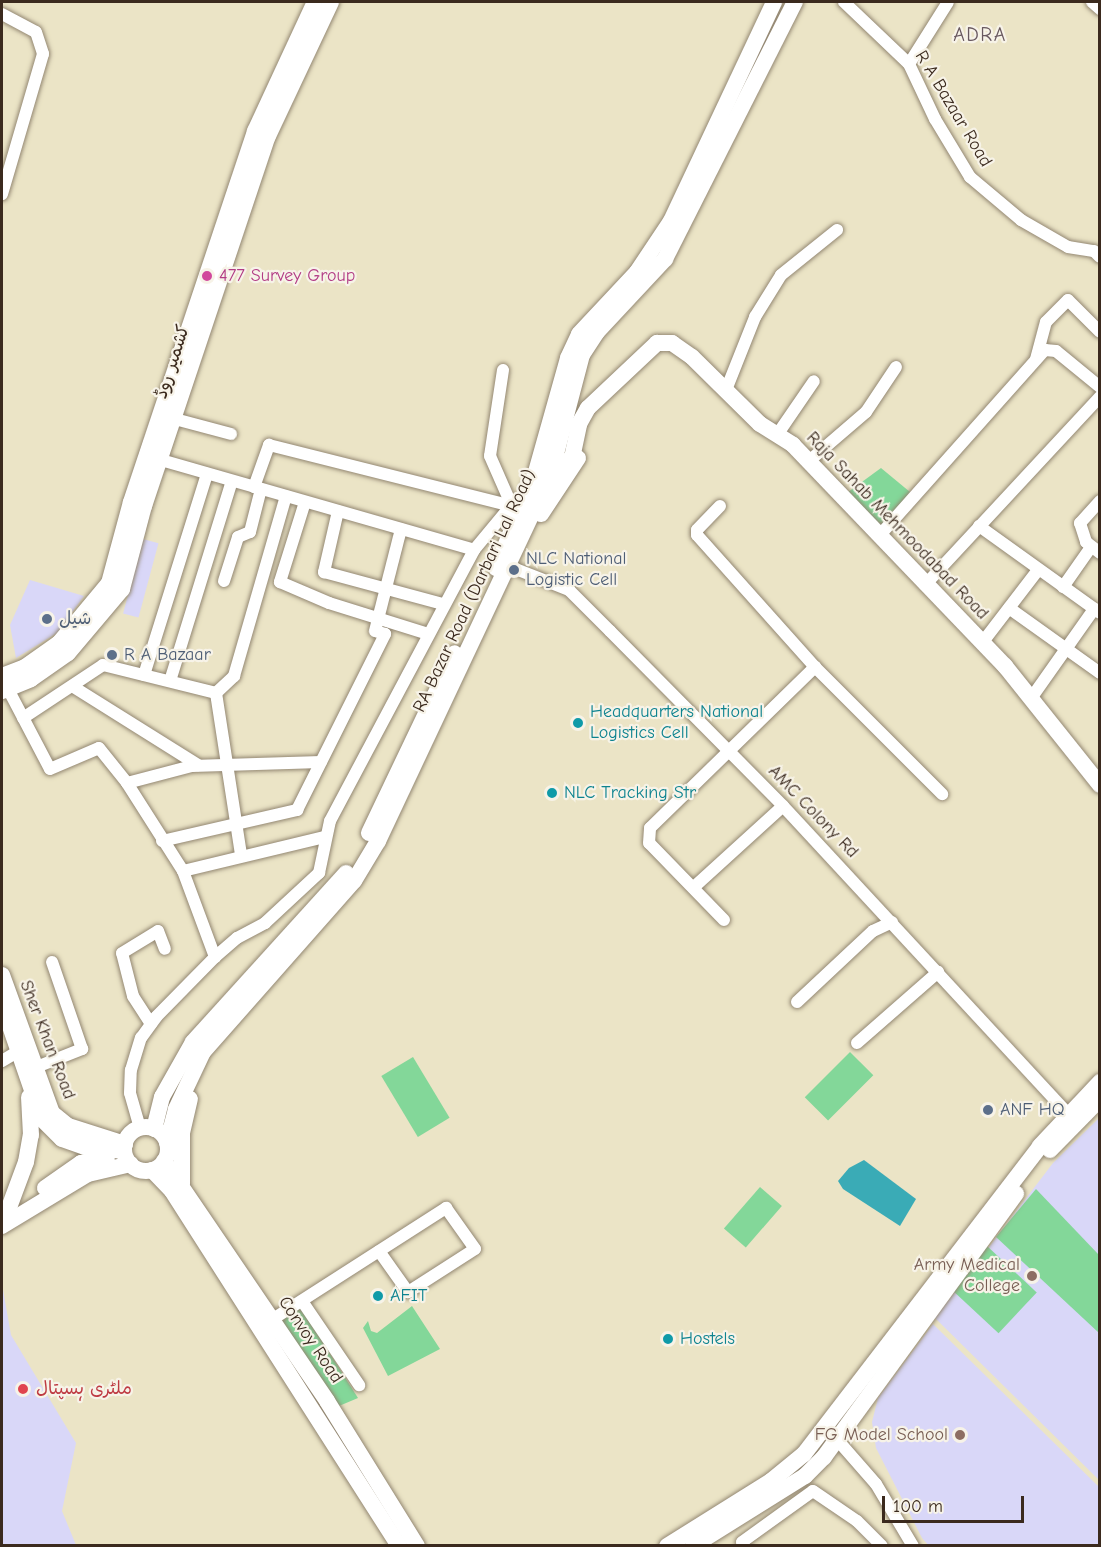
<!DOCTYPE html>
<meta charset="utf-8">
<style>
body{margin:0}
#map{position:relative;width:1101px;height:1547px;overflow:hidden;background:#ebe4c6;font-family:"Comic Neue","Playpen Sans Arabic",sans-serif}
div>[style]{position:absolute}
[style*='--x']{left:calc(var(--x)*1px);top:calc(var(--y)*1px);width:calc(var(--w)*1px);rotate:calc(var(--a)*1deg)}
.built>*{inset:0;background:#d9d7f8;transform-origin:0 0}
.green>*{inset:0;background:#83d799;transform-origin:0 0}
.water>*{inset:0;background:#3aabb6}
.roads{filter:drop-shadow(0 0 2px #938772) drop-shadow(0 0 2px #938772)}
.street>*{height:12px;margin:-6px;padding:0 6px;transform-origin:6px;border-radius:6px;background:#fff}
.secondary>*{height:16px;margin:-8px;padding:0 8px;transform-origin:8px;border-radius:8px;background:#fff}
.secondary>.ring{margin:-8px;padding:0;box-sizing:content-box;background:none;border:16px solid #fff;border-radius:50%}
.dots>*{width:16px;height:16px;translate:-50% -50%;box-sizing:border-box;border:3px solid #f7f3e8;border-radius:50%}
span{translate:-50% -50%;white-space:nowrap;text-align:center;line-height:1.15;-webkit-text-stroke:4.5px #f7f3e8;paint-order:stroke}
.street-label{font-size:18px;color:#3b2a1e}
.hotel-label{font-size:18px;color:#b23c85}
.left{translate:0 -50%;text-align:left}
.service-label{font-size:18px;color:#4e5e75}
.culture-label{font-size:18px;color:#0d838f}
.education-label{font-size:18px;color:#785e54}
.right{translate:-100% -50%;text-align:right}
.health-label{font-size:18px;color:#be3a42}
.neighbourhood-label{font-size:20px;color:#68585f;letter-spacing:1.5px}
.frame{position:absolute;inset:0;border:3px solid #3b2a1e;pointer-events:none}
.scale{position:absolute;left:882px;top:1496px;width:142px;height:27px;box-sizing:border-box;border:3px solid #3b2a1e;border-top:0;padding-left:8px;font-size:18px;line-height:21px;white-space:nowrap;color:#3b2a1e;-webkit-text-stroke:4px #f7f3e8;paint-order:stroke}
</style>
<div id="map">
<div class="built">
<div style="left:143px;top:539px;width:16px;height:77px;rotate:15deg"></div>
<div style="clip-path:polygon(30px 580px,84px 596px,57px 633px,16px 658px,10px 625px)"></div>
<div style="clip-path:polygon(1099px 1118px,1099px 1480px,935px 1318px,1053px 1163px)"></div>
<div style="clip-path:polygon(2px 1284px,11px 1335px,76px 1443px,62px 1511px,76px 1545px,2px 1545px)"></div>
<div style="clip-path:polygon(933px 1324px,1099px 1487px,1099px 1545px,929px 1546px,922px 1538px,876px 1448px,872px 1422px,878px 1398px)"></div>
</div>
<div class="green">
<div style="clip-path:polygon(881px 468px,910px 492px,879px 530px,844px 495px)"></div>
<div style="left:850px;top:1052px;width:33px;height:64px;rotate:45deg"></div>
<div style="left:413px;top:1057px;width:71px;height:37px;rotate:59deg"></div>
<div style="left:760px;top:1187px;width:29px;height:55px;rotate:41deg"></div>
<div style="clip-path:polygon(1036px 1189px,1099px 1255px,1099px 1333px,996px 1237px)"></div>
<div style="left:987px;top:1246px;width:68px;height:56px;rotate:43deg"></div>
<div style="clip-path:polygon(298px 1303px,358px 1398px,339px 1406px,279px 1318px)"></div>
<div style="clip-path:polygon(412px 1306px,440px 1349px,388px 1376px,363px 1328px,368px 1321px,371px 1331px,377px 1333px)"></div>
</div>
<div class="water">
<div style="clip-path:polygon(864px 1160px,916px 1199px,900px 1226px,843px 1189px,838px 1181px,849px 1168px)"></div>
</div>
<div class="roads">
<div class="street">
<div style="--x:844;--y:2;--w:90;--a:43.6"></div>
<div style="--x:909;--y:64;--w:61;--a:64.7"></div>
<div style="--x:935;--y:119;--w:68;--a:58.9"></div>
<div style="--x:970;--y:177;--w:67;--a:40.1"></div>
<div style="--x:1021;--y:220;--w:54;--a:29.9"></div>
<div style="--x:1068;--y:247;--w:26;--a:9"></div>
<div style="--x:1094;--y:251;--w:8;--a:45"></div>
<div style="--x:1092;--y:2;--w:11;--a:41"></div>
<div style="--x:2;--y:14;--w:38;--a:28"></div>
<div style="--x:36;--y:32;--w:23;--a:72"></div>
<div style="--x:43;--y:54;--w:146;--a:106.3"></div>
<div style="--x:909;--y:64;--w:73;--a:-57.8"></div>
<div style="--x:1036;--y:359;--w:38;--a:-75"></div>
<div style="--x:1046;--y:322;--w:31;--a:-45"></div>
<div style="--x:1068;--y:300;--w:45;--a:45"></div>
<div style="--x:503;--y:370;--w:87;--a:98.6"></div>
<div style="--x:490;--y:456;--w:55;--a:66.3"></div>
<div style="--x:726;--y:390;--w:79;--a:-68.3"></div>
<div style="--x:755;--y:317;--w:49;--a:-58.2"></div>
<div style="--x:781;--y:275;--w:72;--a:-38.8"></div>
<div style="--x:175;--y:419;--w:58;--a:15"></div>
<div style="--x:777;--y:435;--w:65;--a:-55.6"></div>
<div style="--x:154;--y:458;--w:333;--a:16"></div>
<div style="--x:474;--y:550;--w:53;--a:-50.3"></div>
<div style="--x:508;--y:509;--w:22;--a:-34"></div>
<div style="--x:809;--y:461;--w:75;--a:-40.7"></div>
<div style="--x:866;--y:412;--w:54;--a:-56.3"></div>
<div style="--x:254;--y:487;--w:45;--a:-70.3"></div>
<div style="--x:269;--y:445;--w:251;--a:14.1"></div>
<div style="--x:1100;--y:501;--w:30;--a:132"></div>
<div style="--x:1080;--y:523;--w:20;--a:72"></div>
<div style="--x:1086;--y:542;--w:18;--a:38"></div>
<div style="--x:305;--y:502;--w:84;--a:107.4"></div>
<div style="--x:280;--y:582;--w:53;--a:23.2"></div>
<div style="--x:329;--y:603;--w:104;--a:17.4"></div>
<div style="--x:720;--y:506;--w:33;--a:134"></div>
<div style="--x:697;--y:530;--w:5;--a:90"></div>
<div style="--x:697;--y:535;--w:177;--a:48.2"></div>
<div style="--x:815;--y:667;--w:180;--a:45"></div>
<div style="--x:338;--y:511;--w:63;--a:102.9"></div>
<div style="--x:324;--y:572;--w:123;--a:15.1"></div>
<div style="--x:979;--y:526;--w:149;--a:35.7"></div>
<div style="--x:880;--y:535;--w:248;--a:-48.3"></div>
<div style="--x:1045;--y:350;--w:11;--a:5"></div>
<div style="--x:1056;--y:351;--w:57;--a:39.3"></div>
<div style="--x:508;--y:566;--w:66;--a:21.5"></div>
<div style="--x:569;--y:590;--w:58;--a:45"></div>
<div style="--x:610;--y:631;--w:246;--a:45.3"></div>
<div style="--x:783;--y:806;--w:420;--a:47.2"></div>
<div style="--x:224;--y:581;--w:46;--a:-72.3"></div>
<div style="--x:238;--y:537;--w:13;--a:-23"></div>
<div style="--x:250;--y:532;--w:44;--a:-75.7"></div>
<div style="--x:925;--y:585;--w:257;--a:-47.1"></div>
<div style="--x:1063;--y:587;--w:49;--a:-55"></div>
<div style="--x:1009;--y:608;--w:112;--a:35.5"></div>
<div style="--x:982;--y:643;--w:92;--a:-52.5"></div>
<div style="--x:144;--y:675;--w:211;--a:-72.6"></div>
<div style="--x:170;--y:681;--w:209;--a:-72.8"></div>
<div style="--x:72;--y:686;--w:149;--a:32.1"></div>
<div style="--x:8;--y:689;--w:90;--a:62.3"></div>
<div style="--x:50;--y:769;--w:53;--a:-23.2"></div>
<div style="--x:99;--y:748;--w:45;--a:51.3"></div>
<div style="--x:127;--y:783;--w:104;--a:57.5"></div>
<div style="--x:183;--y:871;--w:92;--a:69.6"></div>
<div style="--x:216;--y:693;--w:25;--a:-43"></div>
<div style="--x:234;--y:676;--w:187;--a:-73.9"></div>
<div style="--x:1032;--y:697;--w:108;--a:-54.8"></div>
<div style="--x:23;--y:718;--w:96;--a:-33.5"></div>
<div style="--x:103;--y:665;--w:116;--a:13.9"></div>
<div style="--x:216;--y:693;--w:164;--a:81.2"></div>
<div style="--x:127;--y:783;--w:67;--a:-14.7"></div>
<div style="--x:192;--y:766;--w:129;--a:-1.8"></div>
<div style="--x:162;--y:841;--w:139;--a:-12.9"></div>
<div style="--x:297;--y:810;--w:197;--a:-63.4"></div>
<div style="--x:385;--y:634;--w:10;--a:-163"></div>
<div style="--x:375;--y:631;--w:105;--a:-75.7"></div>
<div style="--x:183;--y:871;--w:146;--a:-13.5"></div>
<div style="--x:694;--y:887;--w:120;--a:-42.3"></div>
<div style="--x:724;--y:920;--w:107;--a:-134.2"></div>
<div style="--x:649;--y:843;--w:15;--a:-86"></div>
<div style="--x:650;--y:828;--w:231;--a:-44.3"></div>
<div style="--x:797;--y:1002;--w:104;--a:-43.1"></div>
<div style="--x:873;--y:931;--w:21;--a:-25"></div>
<div style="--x:151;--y:1024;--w:33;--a:-123"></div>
<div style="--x:133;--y:996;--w:44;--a:-104.3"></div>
<div style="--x:122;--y:953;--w:42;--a:-31.4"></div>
<div style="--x:158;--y:931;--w:19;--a:69"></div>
<div style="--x:857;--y:1043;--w:108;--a:-41.2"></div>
<div style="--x:2;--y:1061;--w:17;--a:-31"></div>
<div style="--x:34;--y:1068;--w:52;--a:-21.6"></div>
<div style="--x:82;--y:1049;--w:92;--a:-109"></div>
<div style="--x:140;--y:1128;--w:36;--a:-106"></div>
<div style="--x:130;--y:1093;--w:23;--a:-88"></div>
<div style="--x:131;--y:1070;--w:34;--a:-73"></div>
<div style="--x:141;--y:1038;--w:26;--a:-54"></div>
<div style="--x:156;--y:1017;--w:84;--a:-45.5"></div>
<div style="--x:215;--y:957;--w:29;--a:-41"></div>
<div style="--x:237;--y:938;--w:32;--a:-28"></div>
<div style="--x:265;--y:923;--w:74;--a:-42.8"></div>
<div style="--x:319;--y:873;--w:53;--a:-78.1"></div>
<div style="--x:330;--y:821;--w:307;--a:-62"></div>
<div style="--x:302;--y:1301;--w:102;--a:55.8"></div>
<div style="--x:273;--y:1319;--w:206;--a:-32.7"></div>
<div style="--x:446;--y:1208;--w:50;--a:54.7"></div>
<div style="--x:475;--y:1249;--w:80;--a:147.3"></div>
<div style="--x:408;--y:1292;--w:50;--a:-125.3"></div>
<div style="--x:827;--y:1428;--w:74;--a:48.8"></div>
<div style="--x:876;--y:1484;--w:72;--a:59.2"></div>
<div style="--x:744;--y:1546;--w:4;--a:-117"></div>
<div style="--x:742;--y:1542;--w:87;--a:-35.7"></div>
<div style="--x:813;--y:1491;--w:53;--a:34.3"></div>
<div style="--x:857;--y:1521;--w:35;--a:45"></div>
</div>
<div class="secondary">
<div style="--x:546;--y:473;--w:30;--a:-30"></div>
<div style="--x:572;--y:458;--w:35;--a:-78"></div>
<div style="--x:579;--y:424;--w:18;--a:-61"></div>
<div style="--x:588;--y:408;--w:95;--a:-43.3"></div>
<div style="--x:657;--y:343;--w:15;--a:0"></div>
<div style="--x:672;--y:343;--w:24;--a:35"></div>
<div style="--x:692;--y:357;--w:95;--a:44.6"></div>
<div style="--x:760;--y:424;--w:39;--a:32"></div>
<div style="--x:793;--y:445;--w:306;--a:46.2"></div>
<div style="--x:1005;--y:666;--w:152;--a:51.4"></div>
<div style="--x:541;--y:514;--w:67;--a:-56.5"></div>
<div style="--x:496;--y:568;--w:104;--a:-67.4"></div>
<div style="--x:536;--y:472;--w:118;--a:-74.3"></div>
<div style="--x:568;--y:358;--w:26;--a:-65"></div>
<div style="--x:579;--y:334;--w:85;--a:-46.9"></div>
<div style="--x:637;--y:272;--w:61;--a:-56.3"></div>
<div style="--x:671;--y:221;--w:242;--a:-64.8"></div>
<div style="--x:2;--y:676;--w:25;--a:-21"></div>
<div style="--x:25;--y:667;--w:42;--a:-35.2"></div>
<div style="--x:59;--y:643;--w:78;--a:-50.2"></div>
<div style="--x:109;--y:583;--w:84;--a:-74.8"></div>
<div style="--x:131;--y:502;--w:391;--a:-71.5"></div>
<div style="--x:255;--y:131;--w:142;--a:-65.1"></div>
<div style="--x:2;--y:691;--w:31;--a:-22"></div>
<div style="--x:31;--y:679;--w:45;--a:-35.1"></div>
<div style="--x:68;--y:653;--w:84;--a:-49.8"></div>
<div style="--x:122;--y:589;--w:86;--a:-75.2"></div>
<div style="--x:144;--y:506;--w:390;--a:-71.5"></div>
<div style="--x:268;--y:136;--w:148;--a:-64.8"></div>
<div style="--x:369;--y:833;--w:199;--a:-64.5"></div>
<div style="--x:2;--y:975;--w:147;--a:70.1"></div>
<div style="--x:52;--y:1113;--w:21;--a:39"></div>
<div style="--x:68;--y:1126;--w:60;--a:17.5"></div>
<div style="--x:2;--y:1003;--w:123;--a:71"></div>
<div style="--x:42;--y:1119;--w:28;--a:45"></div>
<div style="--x:62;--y:1139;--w:24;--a:19"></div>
<div style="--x:85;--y:1147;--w:39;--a:6"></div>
<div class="ring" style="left:124px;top:1127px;width:28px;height:28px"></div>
<div style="--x:154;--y:1129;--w:33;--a:-76"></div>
<div style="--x:162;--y:1097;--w:63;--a:-60.6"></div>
<div style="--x:193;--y:1042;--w:228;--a:-47.8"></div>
<div style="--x:167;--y:1143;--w:35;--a:-75"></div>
<div style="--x:176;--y:1109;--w:63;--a:-64.7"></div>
<div style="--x:203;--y:1052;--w:228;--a:-48.6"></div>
<div style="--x:354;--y:881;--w:47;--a:-59"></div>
<div style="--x:378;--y:841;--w:407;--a:-64.8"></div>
<div style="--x:551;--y:473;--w:122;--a:-75.3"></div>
<div style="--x:582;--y:355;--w:27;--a:-57"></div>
<div style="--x:597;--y:332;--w:100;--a:-47"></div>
<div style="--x:665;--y:259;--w:288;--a:-63.2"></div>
<div style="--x:1050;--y:1150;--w:71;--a:-45.6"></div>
<div style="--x:164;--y:1161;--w:290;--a:55.8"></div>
<div style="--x:327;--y:1401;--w:171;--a:58.2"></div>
<div style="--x:152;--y:1170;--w:29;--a:46"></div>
<div style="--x:172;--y:1191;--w:421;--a:57.4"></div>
<div style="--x:182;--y:1184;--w:51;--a:-90"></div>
<div style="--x:182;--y:1133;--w:35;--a:-77"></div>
<div style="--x:45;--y:1188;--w:44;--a:-34.8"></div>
<div style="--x:81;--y:1163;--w:26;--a:-7"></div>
<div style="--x:7;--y:1213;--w:54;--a:-69.6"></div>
<div style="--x:26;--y:1162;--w:27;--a:-80"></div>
<div style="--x:31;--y:1135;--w:38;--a:-93"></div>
<div style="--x:2;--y:1226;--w:100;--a:-31.2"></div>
<div style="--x:88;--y:1174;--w:44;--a:-13.1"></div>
<div style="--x:667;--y:1546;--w:123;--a:-32"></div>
<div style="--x:771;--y:1481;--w:43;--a:-39.3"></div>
<div style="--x:804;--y:1454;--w:388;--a:-52.5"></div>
<div style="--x:1040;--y:1146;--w:88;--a:-46.8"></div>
<div style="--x:693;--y:1546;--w:132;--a:-32"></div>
<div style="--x:805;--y:1476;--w:27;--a:-45"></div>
<div style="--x:824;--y:1457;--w:326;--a:-53.9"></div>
</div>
</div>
<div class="dots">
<div style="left:207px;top:276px;background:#d1479c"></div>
<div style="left:514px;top:570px;background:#5c6f8a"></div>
<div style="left:47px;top:619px;background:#5c6f8a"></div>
<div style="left:112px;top:655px;background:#5c6f8a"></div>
<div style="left:578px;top:723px;background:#0f9aa8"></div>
<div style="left:552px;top:793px;background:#0f9aa8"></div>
<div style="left:988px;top:1110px;background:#5c6f8a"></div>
<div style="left:1032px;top:1276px;background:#8d6e63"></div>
<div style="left:378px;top:1296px;background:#0f9aa8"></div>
<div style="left:668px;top:1339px;background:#0f9aa8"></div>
<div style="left:23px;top:1389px;background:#e0444e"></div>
<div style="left:960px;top:1435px;background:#8d6e63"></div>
</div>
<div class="street-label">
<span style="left:953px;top:109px;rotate:59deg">R A Bazaar Road</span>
<span style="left:173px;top:362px;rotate:-72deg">کشمیر روڈ</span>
<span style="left:897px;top:526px;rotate:46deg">Raja Sahab Mehmoodabad Road</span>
<span style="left:475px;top:591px;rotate:-65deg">RA Bazar Road (Darbari Lal Road)</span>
<span style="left:813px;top:812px;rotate:46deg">AMC Colony Rd</span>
<span style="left:47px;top:1040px;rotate:69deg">Sher Khan Road</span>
<span style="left:310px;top:1340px;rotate:56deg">Convoy Road</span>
</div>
<div class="hotel-label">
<span class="left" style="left:219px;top:276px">477 Survey Group</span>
</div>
<div class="service-label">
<span class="left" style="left:526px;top:570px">NLC National<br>Logistic Cell</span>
<span class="left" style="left:59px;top:619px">شیل</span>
<span class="left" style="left:124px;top:655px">R A Bazaar</span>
<span class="left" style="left:1000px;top:1110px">ANF HQ</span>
</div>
<div class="culture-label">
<span class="left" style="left:590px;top:723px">Headquarters National<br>Logistics Cell</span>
<span class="left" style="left:564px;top:793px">NLC Tracking Str</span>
<span class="left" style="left:390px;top:1296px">AFIT</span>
<span class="left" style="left:680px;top:1339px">Hostels</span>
</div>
<div class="education-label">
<span class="right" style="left:1020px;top:1276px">Army Medical<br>College</span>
<span class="right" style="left:948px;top:1435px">FG Model School</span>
</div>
<div class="health-label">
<span class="left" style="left:36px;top:1389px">ملٹری ہسپتال</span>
</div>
<div class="neighbourhood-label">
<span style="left:980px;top:34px">ADRA</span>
</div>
<div class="frame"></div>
<div class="scale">100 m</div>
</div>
